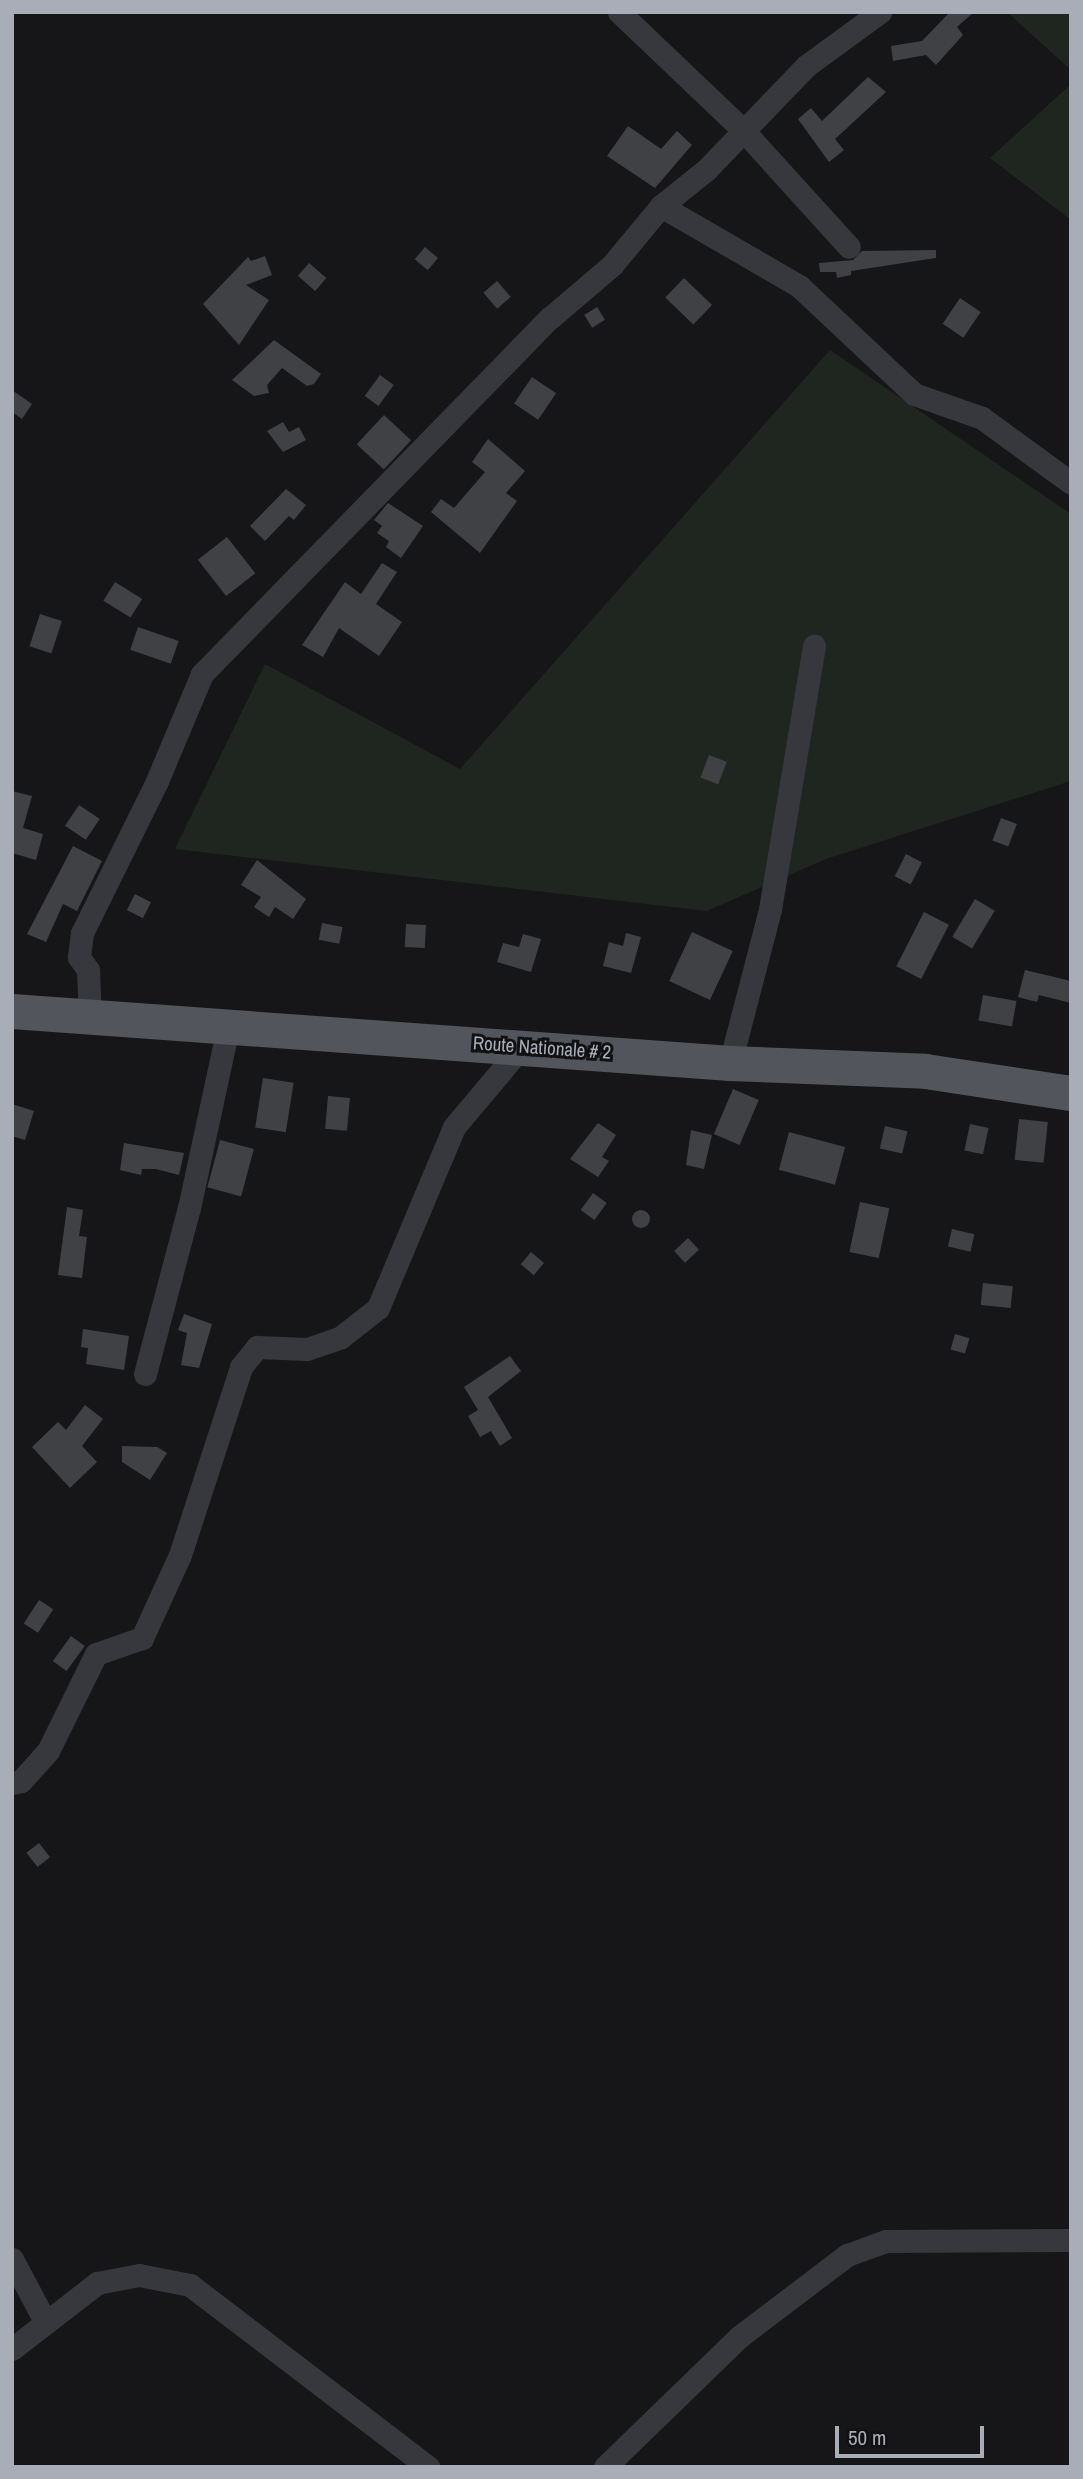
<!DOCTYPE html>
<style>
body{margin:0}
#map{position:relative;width:1083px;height:2479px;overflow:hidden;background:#161618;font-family:"Archivo Narrow",sans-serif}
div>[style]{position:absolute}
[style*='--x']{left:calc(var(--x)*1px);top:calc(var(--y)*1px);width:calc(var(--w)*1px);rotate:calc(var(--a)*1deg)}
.green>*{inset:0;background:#1e261f}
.building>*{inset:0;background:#404145;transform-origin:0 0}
.round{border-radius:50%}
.minor>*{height:23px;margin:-11.5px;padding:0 11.5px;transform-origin:11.5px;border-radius:11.5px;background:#37383d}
.primary>*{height:35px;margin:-17.5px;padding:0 17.5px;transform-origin:17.5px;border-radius:17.5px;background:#53555c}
span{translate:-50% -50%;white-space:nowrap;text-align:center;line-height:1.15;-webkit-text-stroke:6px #111113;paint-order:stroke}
.street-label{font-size:19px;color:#a8adb8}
.frame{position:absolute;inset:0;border:14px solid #a8adb8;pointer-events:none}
.scale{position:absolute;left:835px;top:2426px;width:149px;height:32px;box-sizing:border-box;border:4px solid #a8adb8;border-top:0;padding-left:9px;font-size:21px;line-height:24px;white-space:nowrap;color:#a8adb8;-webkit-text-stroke:5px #111113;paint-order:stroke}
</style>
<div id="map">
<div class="green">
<div style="clip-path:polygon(1007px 12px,1071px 12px,1071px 70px)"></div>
<div style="clip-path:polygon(1071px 84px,1071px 220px,990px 158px)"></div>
<div style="clip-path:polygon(830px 350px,1071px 514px,1071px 781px,826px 859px,707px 911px,175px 849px,265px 664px,460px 769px)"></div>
</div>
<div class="building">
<div style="clip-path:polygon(950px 12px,974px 12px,957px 27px,963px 35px,936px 65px,926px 55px,893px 61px,891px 46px,922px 41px)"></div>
<div style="clip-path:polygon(868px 77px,886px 92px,835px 139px,844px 150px,829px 162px,798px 119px,811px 108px,822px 121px)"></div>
<div style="clip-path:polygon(628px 126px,661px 149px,677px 131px,692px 145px,655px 188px,607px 156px)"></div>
<div style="left:425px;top:247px;width:17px;height:16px;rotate:40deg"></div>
<div style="clip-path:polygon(936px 250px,936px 258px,851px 271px,851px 275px,837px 278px,836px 272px,820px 272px,819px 263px,853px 260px,862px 251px)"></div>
<div style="clip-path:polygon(265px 256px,272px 275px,246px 285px,269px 300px,239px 345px,203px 304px,248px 257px,251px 261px)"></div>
<div style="left:309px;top:263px;width:23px;height:17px;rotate:41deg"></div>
<div style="left:684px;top:278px;width:39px;height:27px;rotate:44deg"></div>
<div style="left:497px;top:281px;width:21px;height:18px;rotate:49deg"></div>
<div style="left:960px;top:298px;width:25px;height:31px;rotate:34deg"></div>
<div style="left:597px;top:307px;width:15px;height:15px;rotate:58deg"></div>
<div style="clip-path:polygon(274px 340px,321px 374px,314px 384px,307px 386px,282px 368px,267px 385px,269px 393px,254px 396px,232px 380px)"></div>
<div style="left:380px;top:375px;width:17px;height:26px;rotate:36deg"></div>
<div style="left:532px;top:377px;width:29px;height:32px;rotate:34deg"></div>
<div style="clip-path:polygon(12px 390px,32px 404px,22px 419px,12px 412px)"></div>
<div style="left:384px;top:415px;width:37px;height:40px;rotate:43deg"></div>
<div style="clip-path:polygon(283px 422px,289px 432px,299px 427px,306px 440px,283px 452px,267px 431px)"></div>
<div style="clip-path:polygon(488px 439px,525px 471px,506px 493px,517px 501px,480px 553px,431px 512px,441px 499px,454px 508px,485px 472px,472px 462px)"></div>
<div style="clip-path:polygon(286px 489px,306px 505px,294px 520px,289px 516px,265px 541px,250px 526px)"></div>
<div style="clip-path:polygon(388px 503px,423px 526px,401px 558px,386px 547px,389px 541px,377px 533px,382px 526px,374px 520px)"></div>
<div style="left:227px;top:537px;width:46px;height:37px;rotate:52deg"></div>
<div style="clip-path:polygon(382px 563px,397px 572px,376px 604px,402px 622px,379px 656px,339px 628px,323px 657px,302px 645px,345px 582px,361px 594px)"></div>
<div style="left:115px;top:582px;width:32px;height:22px;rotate:32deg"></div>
<div style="left:40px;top:614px;width:23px;height:34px;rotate:18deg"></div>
<div style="left:138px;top:627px;width:43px;height:24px;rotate:19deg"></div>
<div style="left:709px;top:755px;width:19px;height:24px;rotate:21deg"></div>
<div style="clip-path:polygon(12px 791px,32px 796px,23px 828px,43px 834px,36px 860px,12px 853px)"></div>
<div style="left:79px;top:805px;width:25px;height:25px;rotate:34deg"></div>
<div style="left:1001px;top:818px;width:17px;height:24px;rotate:21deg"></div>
<div style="clip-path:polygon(73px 846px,102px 861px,77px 911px,63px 904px,46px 942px,27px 934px)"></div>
<div style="left:906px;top:854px;width:18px;height:25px;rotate:27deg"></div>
<div style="clip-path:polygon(257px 860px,306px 899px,293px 919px,275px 907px,269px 917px,254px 907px,261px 897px,241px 885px)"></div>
<div style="left:135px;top:894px;width:18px;height:18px;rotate:27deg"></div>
<div style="left:975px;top:899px;width:23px;height:44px;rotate:31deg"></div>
<div style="left:924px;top:912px;width:28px;height:61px;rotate:27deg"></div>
<div style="left:322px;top:923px;width:21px;height:17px;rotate:11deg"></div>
<div style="left:406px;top:924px;width:20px;height:23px;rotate:3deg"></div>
<div style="left:692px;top:932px;width:45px;height:54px;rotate:25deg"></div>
<div style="clip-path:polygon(626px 933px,641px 937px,631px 973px,603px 966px,609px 942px,623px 946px)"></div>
<div style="clip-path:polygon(523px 934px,541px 939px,531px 972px,497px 962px,503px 943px,519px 947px)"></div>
<div style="clip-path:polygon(1025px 970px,1071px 981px,1071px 1003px,1039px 995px,1037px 1002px,1018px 997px)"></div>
<div style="left:983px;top:995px;width:34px;height:26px;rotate:10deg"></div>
<div style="left:263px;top:1078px;width:31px;height:50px;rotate:9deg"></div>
<div style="left:733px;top:1089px;width:28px;height:49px;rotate:23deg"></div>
<div style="left:328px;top:1096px;width:22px;height:33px;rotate:5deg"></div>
<div style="clip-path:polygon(12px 1104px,34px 1111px,25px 1140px,12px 1136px)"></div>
<div style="left:1019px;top:1119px;width:29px;height:41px;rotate:6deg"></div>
<div style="clip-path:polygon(598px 1123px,616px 1135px,602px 1157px,609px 1161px,598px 1177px,570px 1159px)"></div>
<div style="left:970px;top:1124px;width:19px;height:27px;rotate:12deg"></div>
<div style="left:885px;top:1126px;width:23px;height:23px;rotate:13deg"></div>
<div style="clip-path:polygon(691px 1130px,712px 1135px,704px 1169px,686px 1165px)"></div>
<div style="left:789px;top:1132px;width:58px;height:39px;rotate:15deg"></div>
<div style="left:220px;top:1140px;width:35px;height:49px;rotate:15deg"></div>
<div style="clip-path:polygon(124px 1143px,184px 1153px,179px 1175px,156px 1169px,142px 1169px,141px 1175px,120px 1170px)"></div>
<div style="left:593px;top:1193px;width:17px;height:21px;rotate:36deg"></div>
<div style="left:860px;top:1202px;width:30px;height:51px;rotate:12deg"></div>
<div style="clip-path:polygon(67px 1207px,83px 1210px,79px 1236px,87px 1237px,82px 1278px,58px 1275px)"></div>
<div class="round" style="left:632px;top:1210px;width:18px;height:18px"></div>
<div style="left:952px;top:1229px;width:23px;height:18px;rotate:13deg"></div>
<div style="left:688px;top:1238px;width:16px;height:19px;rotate:47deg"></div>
<div style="left:531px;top:1252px;width:17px;height:16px;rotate:40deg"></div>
<div style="left:983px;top:1283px;width:30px;height:22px;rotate:6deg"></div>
<div style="clip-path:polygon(184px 1314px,212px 1324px,199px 1368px,181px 1365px,187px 1333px,178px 1330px)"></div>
<div style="clip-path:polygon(83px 1329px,129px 1336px,124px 1370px,86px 1364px,88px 1348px,81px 1347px)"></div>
<div style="left:955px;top:1334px;width:15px;height:16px;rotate:16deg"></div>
<div style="clip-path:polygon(510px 1356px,521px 1371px,488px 1397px,512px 1438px,500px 1446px,491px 1431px,480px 1437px,468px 1416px,478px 1410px,464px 1387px)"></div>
<div style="clip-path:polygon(85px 1405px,103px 1419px,82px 1446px,97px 1462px,70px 1488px,32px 1447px,58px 1422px,66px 1430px)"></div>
<div style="clip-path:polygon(122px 1446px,157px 1447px,167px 1453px,150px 1480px,122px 1462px)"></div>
<div style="left:39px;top:1600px;width:17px;height:28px;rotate:33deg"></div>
<div style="left:71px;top:1636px;width:17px;height:31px;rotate:36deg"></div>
<div style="left:39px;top:1843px;width:18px;height:16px;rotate:52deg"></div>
</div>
<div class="minor">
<div style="--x:619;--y:12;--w:170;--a:43.6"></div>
<div style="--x:742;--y:129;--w:159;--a:47.8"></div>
<div style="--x:661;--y:206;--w:160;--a:30.1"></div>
<div style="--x:799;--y:286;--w:158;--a:43.2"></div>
<div style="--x:914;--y:394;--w:72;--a:19.4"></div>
<div style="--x:982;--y:418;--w:110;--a:36.1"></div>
<div style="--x:90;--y:1019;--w:49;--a:-92.3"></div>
<div style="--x:88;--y:970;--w:16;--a:-125"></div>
<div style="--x:79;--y:957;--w:24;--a:-83"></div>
<div style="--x:82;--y:933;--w:169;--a:-63.7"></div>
<div style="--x:157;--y:781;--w:116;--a:-67.2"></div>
<div style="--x:202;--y:674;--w:498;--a:-45.7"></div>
<div style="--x:550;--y:318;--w:82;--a:-40.5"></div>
<div style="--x:612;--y:265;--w:77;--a:-50.3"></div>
<div style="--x:661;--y:206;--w:58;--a:-38.7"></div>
<div style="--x:706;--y:170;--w:144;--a:-46.1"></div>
<div style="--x:806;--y:66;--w:92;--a:-36.1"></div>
<div style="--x:730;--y:1063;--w:159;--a:-75.4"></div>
<div style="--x:770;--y:909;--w:267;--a:-80.5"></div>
<div style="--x:145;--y:1374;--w:172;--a:-75.2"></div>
<div style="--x:189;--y:1208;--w:184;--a:-77.8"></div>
<div style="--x:12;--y:1783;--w:9;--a:-13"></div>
<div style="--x:21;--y:1781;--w:40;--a:-48"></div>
<div style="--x:48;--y:1751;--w:108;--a:-63.7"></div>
<div style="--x:96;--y:1654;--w:49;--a:-19.2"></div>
<div style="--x:142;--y:1638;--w:91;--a:-65.4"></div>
<div style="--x:180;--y:1555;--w:198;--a:-72"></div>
<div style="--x:241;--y:1367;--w:26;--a:-51"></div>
<div style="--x:257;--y:1347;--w:50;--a:2.3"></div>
<div style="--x:307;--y:1349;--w:36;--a:-19"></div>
<div style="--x:341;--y:1337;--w:47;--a:-38.1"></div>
<div style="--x:378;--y:1308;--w:196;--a:-67.2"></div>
<div style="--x:454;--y:1127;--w:107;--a:-49.9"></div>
<div style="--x:12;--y:2259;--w:72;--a:62"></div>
<div style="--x:12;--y:2349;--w:108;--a:-37.8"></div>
<div style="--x:97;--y:2283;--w:43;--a:-10.8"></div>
<div style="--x:139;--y:2275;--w:52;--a:11.1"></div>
<div style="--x:190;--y:2285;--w:300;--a:37.4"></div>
<div style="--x:605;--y:2467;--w:187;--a:-44.1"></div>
<div style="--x:739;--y:2337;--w:136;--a:-37.2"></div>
<div style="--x:847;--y:2255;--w:41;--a:-19.7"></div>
<div style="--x:886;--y:2241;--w:185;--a:-0.3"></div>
</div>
<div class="primary">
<div style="--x:12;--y:1011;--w:720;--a:4.14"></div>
<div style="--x:730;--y:1063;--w:195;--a:2.3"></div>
<div style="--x:925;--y:1071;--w:148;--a:8.6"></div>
</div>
<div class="street-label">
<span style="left:542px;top:1048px;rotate:4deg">Route Nationale # 2</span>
</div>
<div class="frame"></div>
<div class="scale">50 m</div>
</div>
